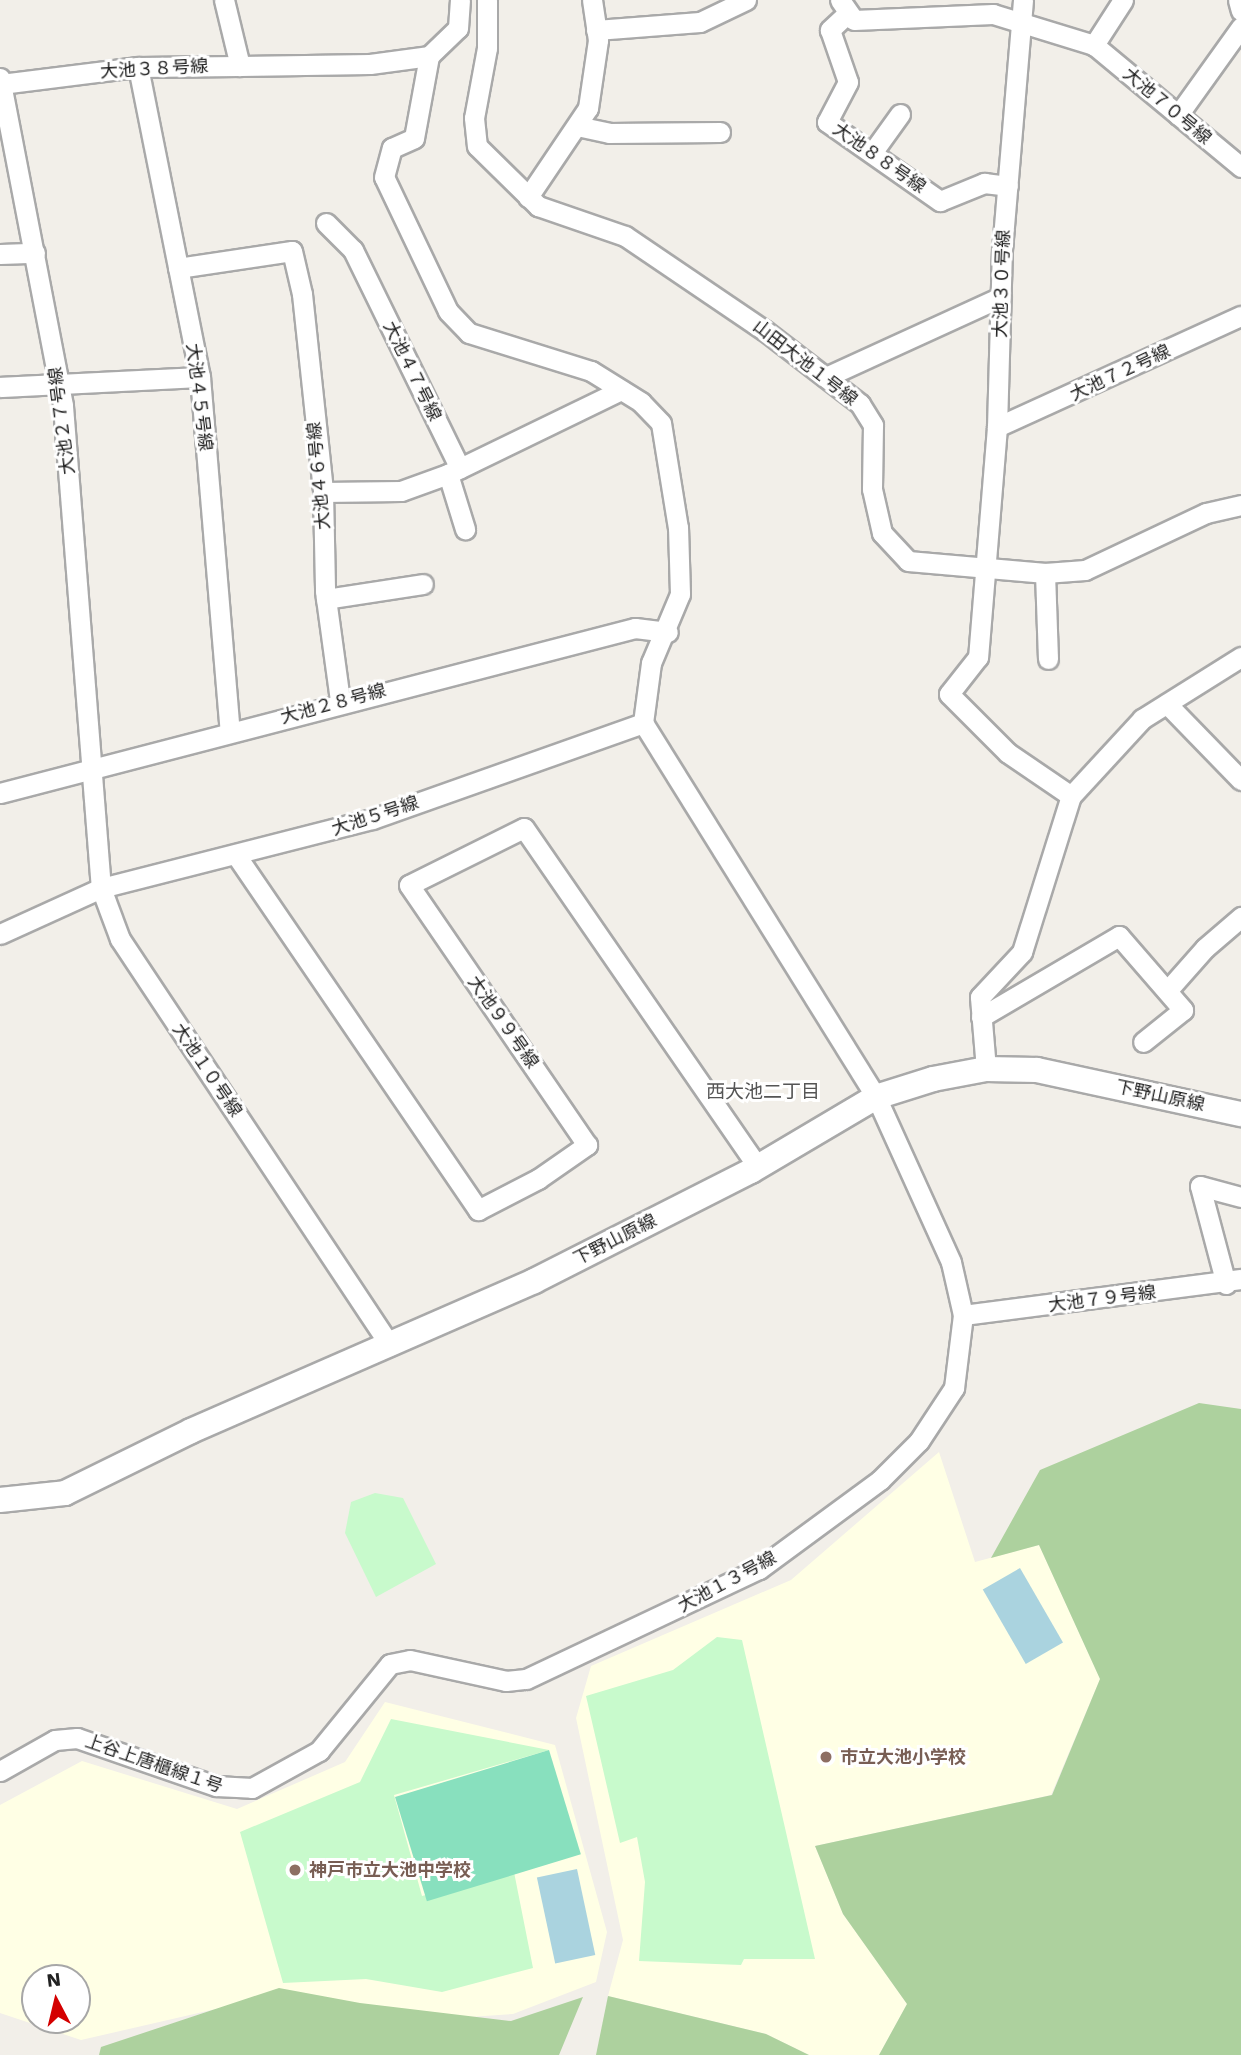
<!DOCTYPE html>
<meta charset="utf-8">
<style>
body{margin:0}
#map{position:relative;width:1241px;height:2055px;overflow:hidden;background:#f2efe9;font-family:"Work Sans","Noto Sans JP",sans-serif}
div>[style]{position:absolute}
.education>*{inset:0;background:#ffffe5}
.forest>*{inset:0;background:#add19e}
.park>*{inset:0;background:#c8facc}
.pitch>*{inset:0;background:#88e0be;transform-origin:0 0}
.water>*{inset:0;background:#aad3df;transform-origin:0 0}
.roads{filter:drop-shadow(2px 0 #a9a9a9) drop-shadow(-2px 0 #a9a9a9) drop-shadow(0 2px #a9a9a9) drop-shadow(0 -2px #a9a9a9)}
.minor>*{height:19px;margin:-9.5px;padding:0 9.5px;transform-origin:9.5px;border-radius:9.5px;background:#fff}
.tertiary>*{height:24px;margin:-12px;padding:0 12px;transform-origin:12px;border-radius:12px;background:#fff}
.dots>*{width:19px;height:19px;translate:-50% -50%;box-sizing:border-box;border:4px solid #fff;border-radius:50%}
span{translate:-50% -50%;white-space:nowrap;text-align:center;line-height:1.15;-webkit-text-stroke:6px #fff;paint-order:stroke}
.street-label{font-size:18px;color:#222}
.education-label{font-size:18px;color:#785e54;font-weight:700}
.left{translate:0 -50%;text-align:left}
.neighbourhood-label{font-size:19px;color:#555}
.north{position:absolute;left:21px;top:1964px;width:70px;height:70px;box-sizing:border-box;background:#fff;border:2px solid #a7a7a7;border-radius:50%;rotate:353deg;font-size:19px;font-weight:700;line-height:28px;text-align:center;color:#222}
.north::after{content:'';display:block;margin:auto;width:24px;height:32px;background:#d40000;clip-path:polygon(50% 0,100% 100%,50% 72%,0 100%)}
</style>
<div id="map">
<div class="education">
<i style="clip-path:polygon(939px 1452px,975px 1562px,1039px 1545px,1100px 1679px,1051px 1795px,815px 1846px,843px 1914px,907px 2004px,879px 2055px,809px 2055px,766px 2034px,608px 1996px,623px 1940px,576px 1718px,591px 1666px,791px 1580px)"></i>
<i style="clip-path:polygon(evenodd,385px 1702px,555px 1745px,607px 1932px,596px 1982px,513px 2014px,411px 2021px,264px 1998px,81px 2040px,0 2013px,0 1805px,82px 1761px,237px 1809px,345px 1762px,385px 1702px,35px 1978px,77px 1978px,77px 2020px,35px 2020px,35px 1978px)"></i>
</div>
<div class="forest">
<i style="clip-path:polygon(1199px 1403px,1241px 1409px,1241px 2055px,879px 2055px,907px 2004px,843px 1914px,815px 1846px,1052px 1795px,1100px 1679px,1039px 1545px,991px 1558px,1040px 1470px)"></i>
<i style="clip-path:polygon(279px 1988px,360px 2003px,511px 2021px,583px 1997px,559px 2055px,99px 2055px,101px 2047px)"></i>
<i style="clip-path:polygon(608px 1996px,766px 2034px,809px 2055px,596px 2055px)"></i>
</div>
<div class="park">
<i style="clip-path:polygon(375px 1493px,403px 1498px,436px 1564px,376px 1597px,345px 1533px,351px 1502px)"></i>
<i style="clip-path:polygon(717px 1637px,742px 1640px,815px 1959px,744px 1959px,741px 1965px,639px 1961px,645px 1882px,637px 1837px,620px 1843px,586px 1696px,673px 1670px)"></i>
<i style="clip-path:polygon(391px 1719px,549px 1750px,394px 1795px,422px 1896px,514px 1872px,533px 1968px,442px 1992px,366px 1979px,283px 1983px,240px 1832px,360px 1782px)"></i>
</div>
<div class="pitch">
<i style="left:549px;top:1750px;width:109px;height:161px;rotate:73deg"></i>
</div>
<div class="water">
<i style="left:1020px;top:1568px;width:86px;height:43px;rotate:60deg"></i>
<i style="left:577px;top:1869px;width:88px;height:41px;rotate:78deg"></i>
</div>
<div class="roads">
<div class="minor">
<i style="left:487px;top:0;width:48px;rotate:90deg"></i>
<i style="left:487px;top:48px;width:71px;rotate:100.5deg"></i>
<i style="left:474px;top:118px;width:28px;rotate:84deg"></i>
<i style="left:477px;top:146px;width:86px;rotate:44.5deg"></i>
<i style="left:538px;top:206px;width:92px;rotate:19deg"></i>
<i style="left:625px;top:236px;width:168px;rotate:34.1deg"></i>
<i style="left:764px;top:330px;width:121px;rotate:37.6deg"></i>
<i style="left:860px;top:404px;width:25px;rotate:58deg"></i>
<i style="left:873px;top:425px;width:64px;rotate:90.9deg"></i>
<i style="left:872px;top:489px;width:45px;rotate:77.2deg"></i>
<i style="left:882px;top:533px;width:38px;rotate:47deg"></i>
<i style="left:908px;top:561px;width:138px;rotate:5deg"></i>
<i style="left:1045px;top:573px;width:40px;rotate:-4.3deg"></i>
<i style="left:1085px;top:570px;width:134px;rotate:-25.2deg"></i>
<i style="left:1206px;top:513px;width:36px;rotate:-13deg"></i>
<i style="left:840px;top:0;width:24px;rotate:55deg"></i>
<i style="left:854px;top:20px;width:139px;rotate:-2.5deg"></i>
<i style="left:993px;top:14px;width:106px;rotate:17.1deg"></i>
<i style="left:1023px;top:0;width:249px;rotate:94.8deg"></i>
<i style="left:1002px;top:248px;width:179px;rotate:91.6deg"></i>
<i style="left:997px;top:427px;width:231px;rotate:94.7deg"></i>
<i style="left:978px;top:657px;width:47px;rotate:128.1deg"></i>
<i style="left:949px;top:694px;width:83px;rotate:45deg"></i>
<i style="left:1008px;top:753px;width:76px;rotate:34.3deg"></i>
<i style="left:1123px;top:0;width:54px;rotate:122.8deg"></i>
<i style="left:1094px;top:45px;width:191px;rotate:39.7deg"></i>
<i style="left:1238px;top:0;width:11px;rotate:75deg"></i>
<i style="left:848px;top:13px;width:25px;rotate:137deg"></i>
<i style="left:830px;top:30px;width:55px;rotate:70.9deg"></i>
<i style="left:848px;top:82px;width:45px;rotate:117.7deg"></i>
<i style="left:827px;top:122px;width:138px;rotate:35deg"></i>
<i style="left:940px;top:201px;width:48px;rotate:-22.2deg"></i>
<i style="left:984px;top:183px;width:24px;rotate:7deg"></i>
<i style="left:596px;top:30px;width:104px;rotate:-4.4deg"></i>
<i style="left:700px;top:22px;width:51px;rotate:-25.6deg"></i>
<i style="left:240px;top:66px;width:130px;rotate:-0.9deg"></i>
<i style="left:370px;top:64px;width:60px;rotate:-7.7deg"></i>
<i style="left:429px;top:56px;width:40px;rotate:-44deg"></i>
<i style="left:458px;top:28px;width:28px;rotate:-86deg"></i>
<i style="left:138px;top:67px;width:316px;rotate:78.7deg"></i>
<i style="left:200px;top:377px;width:356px;rotate:85.2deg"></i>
<i style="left:0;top:78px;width:334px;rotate:79.1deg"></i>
<i style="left:63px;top:406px;width:483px;rotate:85.5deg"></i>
<i style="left:101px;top:888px;width:54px;rotate:69.6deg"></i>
<i style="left:120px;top:939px;width:488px;rotate:56.4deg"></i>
<i style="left:1px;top:84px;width:138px;rotate:-7.1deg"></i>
<i style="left:138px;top:67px;width:102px;rotate:-0.6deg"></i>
<i style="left:240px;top:66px;width:68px;rotate:-103.6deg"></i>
<i style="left:1178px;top:115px;width:108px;rotate:-54.4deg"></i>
<i style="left:577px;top:126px;width:33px;rotate:12deg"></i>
<i style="left:609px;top:133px;width:111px;rotate:-0.5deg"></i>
<i style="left:872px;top:153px;width:48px;rotate:-54.3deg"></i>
<i style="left:528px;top:197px;width:107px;rotate:-56deg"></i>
<i style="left:588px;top:108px;width:69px;rotate:-81.6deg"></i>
<i style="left:598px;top:40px;width:40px;rotate:-98.5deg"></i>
<i style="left:326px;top:223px;width:38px;rotate:45deg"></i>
<i style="left:353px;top:250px;width:243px;rotate:63.9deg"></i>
<i style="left:0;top:254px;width:35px;rotate:-2deg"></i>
<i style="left:178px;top:268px;width:115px;rotate:-8.5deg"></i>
<i style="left:292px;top:251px;width:44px;rotate:76.9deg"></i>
<i style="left:302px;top:294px;width:199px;rotate:83.9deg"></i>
<i style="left:323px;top:492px;width:99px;rotate:88.8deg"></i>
<i style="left:325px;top:591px;width:111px;rotate:82.2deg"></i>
<i style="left:826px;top:377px;width:192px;rotate:-24.6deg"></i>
<i style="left:0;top:387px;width:200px;rotate:-2.9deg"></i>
<i style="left:997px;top:427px;width:268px;rotate:-24.5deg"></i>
<i style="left:448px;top:474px;width:58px;rotate:72.8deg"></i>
<i style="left:323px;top:492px;width:78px;rotate:-0.7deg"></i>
<i style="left:401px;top:491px;width:50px;rotate:-19.9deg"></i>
<i style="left:448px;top:474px;width:192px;rotate:-25.9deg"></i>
<i style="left:1045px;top:573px;width:86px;rotate:88deg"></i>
<i style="left:326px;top:599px;width:98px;rotate:-8.8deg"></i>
<i style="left:1167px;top:704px;width:106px;rotate:45.8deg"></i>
<i style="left:0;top:793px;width:656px;rotate:-14.57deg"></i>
<i style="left:635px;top:628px;width:33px;rotate:7deg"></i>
<i style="left:236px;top:855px;width:430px;rotate:55.7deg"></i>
<i style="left:478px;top:1210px;width:68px;rotate:-27.3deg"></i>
<i style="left:538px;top:1179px;width:60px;rotate:-34.8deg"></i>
<i style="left:587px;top:1145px;width:315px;rotate:-124.4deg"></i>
<i style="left:409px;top:885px;width:128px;rotate:-26.4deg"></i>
<i style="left:524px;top:828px;width:412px;rotate:55.4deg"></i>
<i style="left:0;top:934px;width:111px;rotate:-24.5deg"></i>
<i style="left:101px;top:888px;width:280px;rotate:-14.3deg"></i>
<i style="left:372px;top:819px;width:288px;rotate:-19.5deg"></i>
<i style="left:1167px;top:991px;width:57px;rotate:-48.5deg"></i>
<i style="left:1205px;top:948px;width:48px;rotate:-40.7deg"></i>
<i style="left:981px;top:1017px;width:160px;rotate:-30.4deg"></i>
<i style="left:1119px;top:936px;width:98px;rotate:49.1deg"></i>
<i style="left:1183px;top:1010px;width:51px;rotate:141.3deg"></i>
<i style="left:986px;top:1069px;width:72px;rotate:-94.8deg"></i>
<i style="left:980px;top:997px;width:62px;rotate:-47deg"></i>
<i style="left:1022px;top:952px;width:164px;rotate:-72.6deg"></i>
<i style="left:1071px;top:796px;width:105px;rotate:-47.3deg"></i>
<i style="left:1142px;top:719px;width:117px;rotate:-32.1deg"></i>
<i style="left:1226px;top:1284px;width:101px;rotate:-104.9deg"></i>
<i style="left:1200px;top:1186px;width:42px;rotate:15deg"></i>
<i style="left:963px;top:1315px;width:280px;rotate:-7.4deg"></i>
<i style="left:0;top:1771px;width:63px;rotate:-29.4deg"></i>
<i style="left:55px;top:1740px;width:22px;rotate:-5deg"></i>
<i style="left:77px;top:1738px;width:147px;rotate:19.1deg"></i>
<i style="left:216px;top:1786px;width:36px;rotate:3deg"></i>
<i style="left:252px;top:1788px;width:77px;rotate:-28.9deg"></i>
<i style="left:319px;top:1751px;width:112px;rotate:-50.8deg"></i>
<i style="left:390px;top:1664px;width:20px;rotate:-11deg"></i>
<i style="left:410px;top:1660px;width:98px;rotate:12.3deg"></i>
<i style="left:506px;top:1681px;width:20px;rotate:-6deg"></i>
<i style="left:526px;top:1679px;width:258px;rotate:-25.3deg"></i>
<i style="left:759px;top:1569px;width:150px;rotate:-36.3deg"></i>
<i style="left:880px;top:1480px;width:55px;rotate:-45deg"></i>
<i style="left:919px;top:1441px;width:64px;rotate:-56.6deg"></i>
<i style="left:954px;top:1388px;width:74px;rotate:-83deg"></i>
<i style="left:963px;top:1315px;width:54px;rotate:-102.8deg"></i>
<i style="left:951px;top:1262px;width:181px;rotate:-114.4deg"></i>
<i style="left:876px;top:1097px;width:441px;rotate:-121.9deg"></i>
<i style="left:643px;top:723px;width:61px;rotate:-82.4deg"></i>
<i style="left:651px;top:663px;width:75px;rotate:-67.2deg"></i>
<i style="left:680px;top:594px;width:66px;rotate:-91.7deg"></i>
<i style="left:678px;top:528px;width:106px;rotate:-99.2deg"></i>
<i style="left:661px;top:423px;width:29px;rotate:-134deg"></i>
<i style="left:641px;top:402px;width:59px;rotate:-148.2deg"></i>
<i style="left:591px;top:371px;width:128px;rotate:-162.7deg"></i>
<i style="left:469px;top:333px;width:30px;rotate:-134deg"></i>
<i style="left:448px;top:311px;width:148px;rotate:-115.5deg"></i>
<i style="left:384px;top:177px;width:30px;rotate:-75deg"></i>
<i style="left:392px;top:148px;width:24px;rotate:-24deg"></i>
<i style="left:414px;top:138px;width:83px;rotate:-79.6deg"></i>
</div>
<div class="tertiary">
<i style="left:0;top:1500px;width:65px;rotate:-6.1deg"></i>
<i style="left:65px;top:1493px;width:140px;rotate:-26.2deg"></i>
<i style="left:191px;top:1431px;width:374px;rotate:-23.6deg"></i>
<i style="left:534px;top:1281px;width:243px;rotate:-26.9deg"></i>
<i style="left:751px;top:1171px;width:145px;rotate:-30.6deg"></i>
<i style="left:876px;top:1097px;width:60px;rotate:-17.5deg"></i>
<i style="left:933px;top:1079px;width:54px;rotate:-10.7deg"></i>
<i style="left:986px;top:1069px;width:51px;rotate:1.1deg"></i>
<i style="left:1037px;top:1070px;width:209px;rotate:12.2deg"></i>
</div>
</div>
<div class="dots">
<i style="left:826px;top:1757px;background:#8d6e63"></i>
<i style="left:295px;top:1870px;background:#8d6e63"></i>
</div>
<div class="street-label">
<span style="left:154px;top:69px;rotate:-3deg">大池３８号線</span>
<span style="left:1167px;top:106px;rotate:40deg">大池７０号線</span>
<span style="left:879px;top:158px;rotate:35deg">大池８８号線</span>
<span style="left:1002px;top:284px;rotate:-88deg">大池３０号線</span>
<span style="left:805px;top:363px;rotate:38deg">山田大池１号線</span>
<span style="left:412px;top:371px;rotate:64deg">大池４７号線</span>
<span style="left:1120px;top:373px;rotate:-25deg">大池７２号線</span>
<span style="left:199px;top:397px;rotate:83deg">大池４５号線</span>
<span style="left:62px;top:421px;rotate:-97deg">大池２７号線</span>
<span style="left:319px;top:476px;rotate:-95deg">大池４６号線</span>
<span style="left:333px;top:704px;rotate:-15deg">大池２８号線</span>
<span style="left:375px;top:816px;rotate:-18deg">大池５号線</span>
<span style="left:503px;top:1022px;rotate:55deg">大池９９号線</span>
<span style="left:207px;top:1070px;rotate:56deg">大池１０号線</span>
<span style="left:1160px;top:1096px;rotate:12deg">下野山原線</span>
<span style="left:615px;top:1240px;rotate:-27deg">下野山原線</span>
<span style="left:1102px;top:1299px;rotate:-7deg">大池７９号線</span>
<span style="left:727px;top:1582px;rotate:-28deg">大池１３号線</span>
<span style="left:154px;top:1764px;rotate:19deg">上谷上唐櫃線１号</span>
</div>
<div class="education-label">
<span class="left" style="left:840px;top:1757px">市立大池小学校</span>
<span class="left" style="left:309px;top:1870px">神戸市立大池中学校</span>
</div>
<div class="neighbourhood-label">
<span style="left:763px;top:1092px">西大池二丁目</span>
</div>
<div class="north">N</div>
</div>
